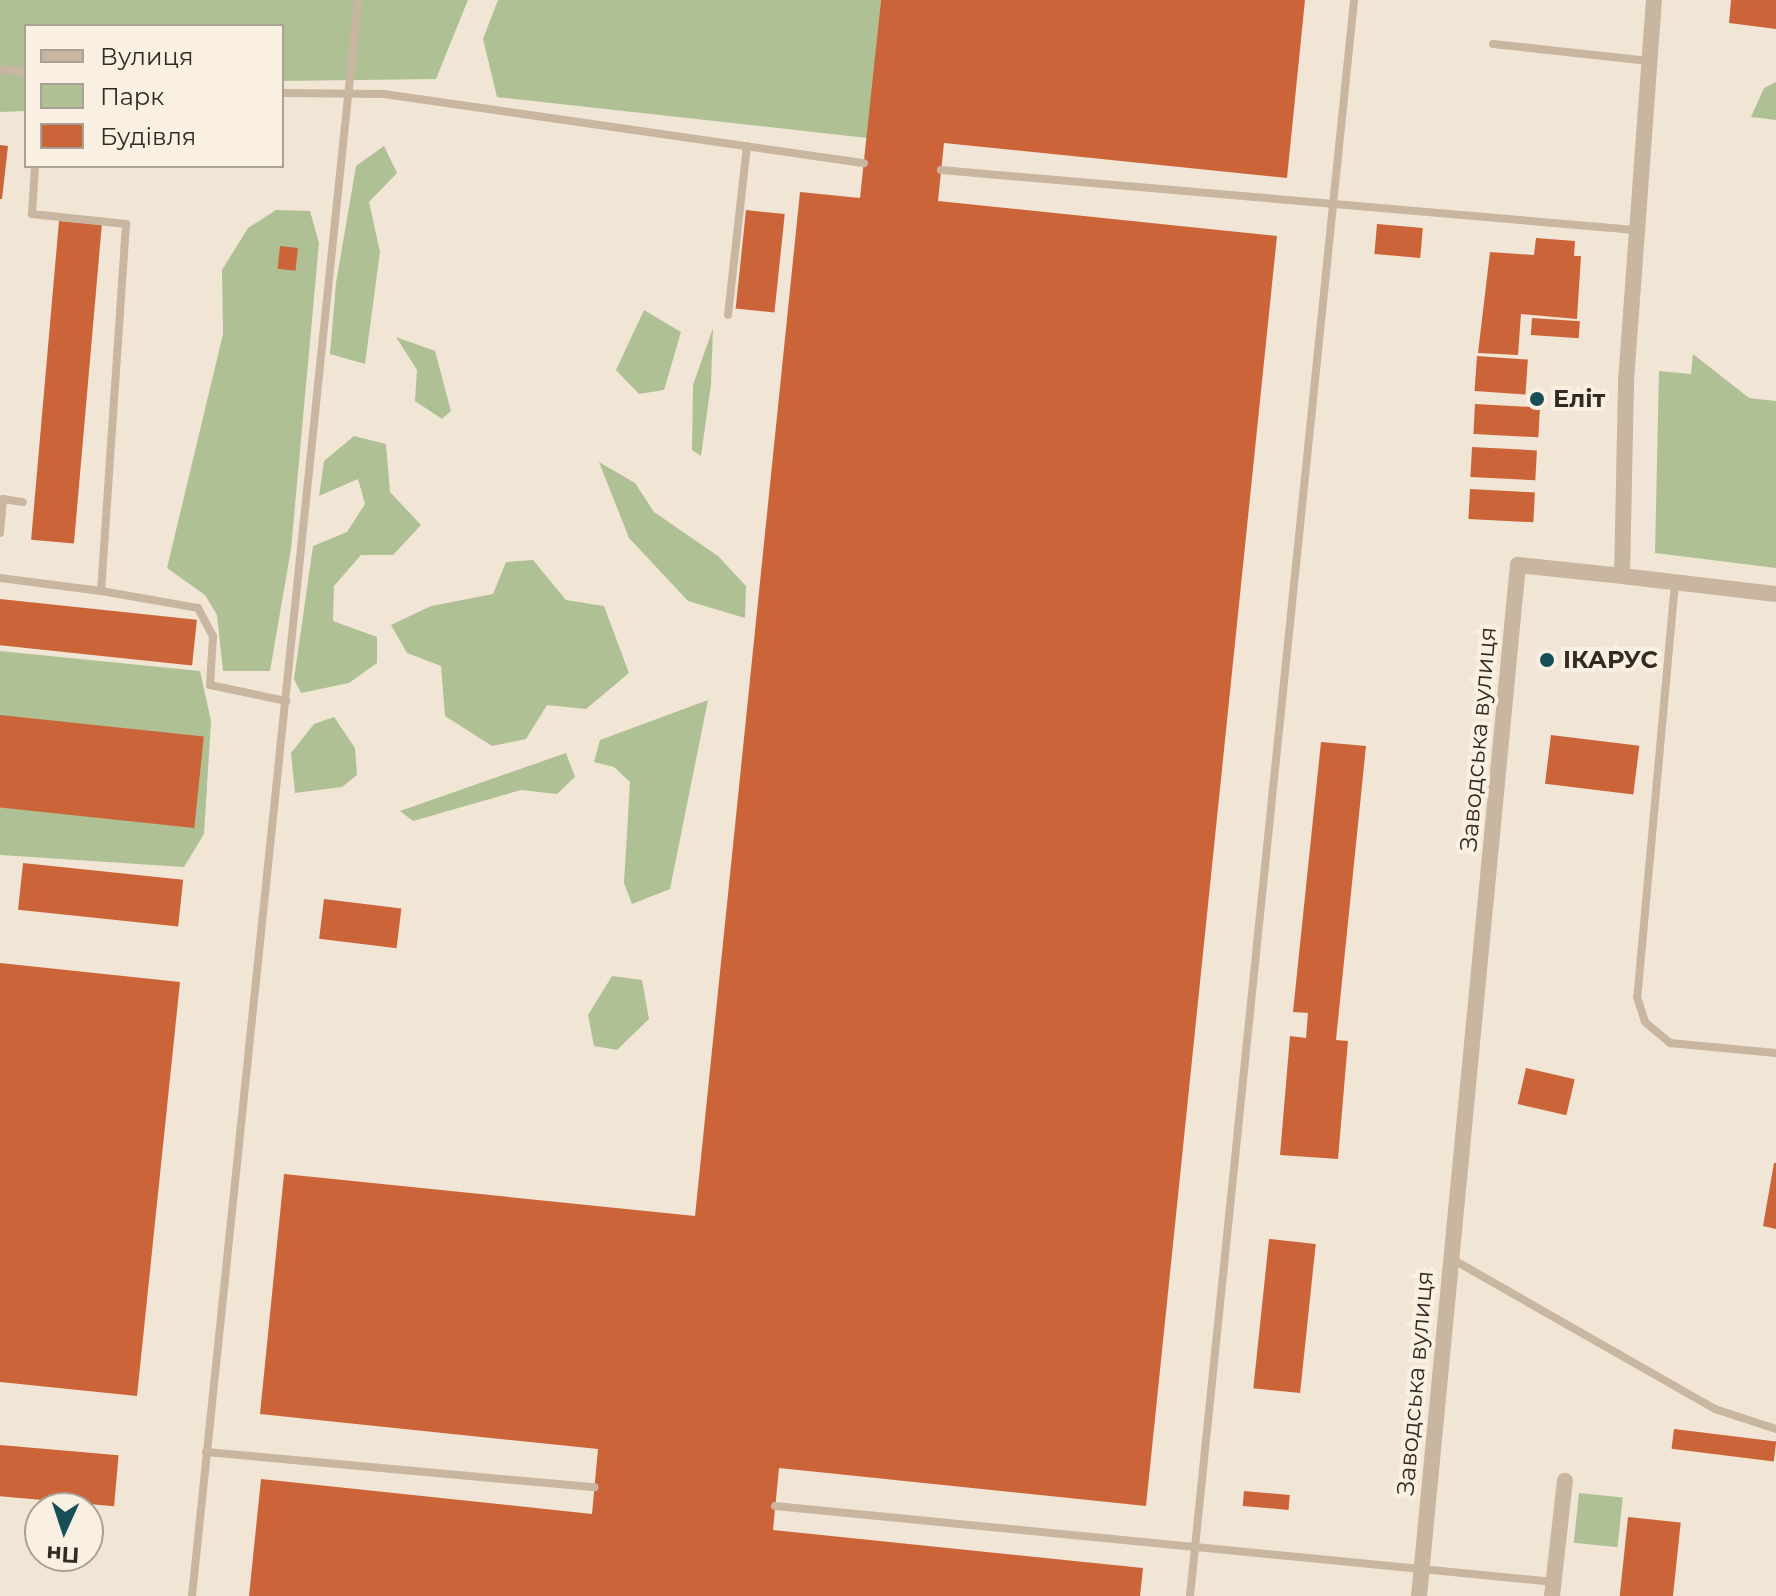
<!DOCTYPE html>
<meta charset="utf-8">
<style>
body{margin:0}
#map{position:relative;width:1776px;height:1596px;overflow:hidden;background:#f1e6d5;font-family:Montserrat,sans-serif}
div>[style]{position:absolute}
.green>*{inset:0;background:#afc095;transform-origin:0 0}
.building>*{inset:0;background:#cb6539;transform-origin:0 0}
.lane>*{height:8px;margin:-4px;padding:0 4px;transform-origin:4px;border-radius:4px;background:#c9b6a1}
.street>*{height:16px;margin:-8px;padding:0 8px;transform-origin:8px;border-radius:8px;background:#c9b6a1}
.dots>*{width:22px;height:22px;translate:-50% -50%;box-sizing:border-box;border:4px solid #f9f0e1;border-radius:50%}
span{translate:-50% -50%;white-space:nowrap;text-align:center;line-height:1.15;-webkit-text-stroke:8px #f9f0e1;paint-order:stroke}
.poi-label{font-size:24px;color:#332a24;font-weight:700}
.left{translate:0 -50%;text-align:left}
.street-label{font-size:24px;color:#332a24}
.legend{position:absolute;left:24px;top:24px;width:260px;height:144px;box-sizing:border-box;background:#f9f0e1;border:2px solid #aaa195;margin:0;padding:10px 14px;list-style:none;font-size:24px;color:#332a24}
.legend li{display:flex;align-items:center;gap:16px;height:40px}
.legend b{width:40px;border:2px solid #aaa195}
.north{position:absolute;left:24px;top:1492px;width:80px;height:80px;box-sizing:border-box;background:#f9f0e1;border:2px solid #aaa195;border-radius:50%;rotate:183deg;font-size:22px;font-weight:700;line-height:32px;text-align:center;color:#332a24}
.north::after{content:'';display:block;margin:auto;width:28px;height:36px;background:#194e56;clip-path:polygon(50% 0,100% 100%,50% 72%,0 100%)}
</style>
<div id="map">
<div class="green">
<i style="clip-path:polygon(0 0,468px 0,436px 79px,282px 81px,282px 26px,26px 26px,26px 111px,0 112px)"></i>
<i style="clip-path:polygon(498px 0,881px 0,867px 138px,497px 97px,483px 39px)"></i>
<i style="clip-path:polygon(1776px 82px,1776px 120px,1751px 117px,1764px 88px)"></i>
<i style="clip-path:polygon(384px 146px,397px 173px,369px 202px,380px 252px,365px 364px,330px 354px,336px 283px,356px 166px)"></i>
<i style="clip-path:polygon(276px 210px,310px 211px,319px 243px,291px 549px,270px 671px,223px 671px,217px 615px,205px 595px,167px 568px,223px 334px,222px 270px,248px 228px)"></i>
<i style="clip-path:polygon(644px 310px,681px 332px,664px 390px,639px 394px,616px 370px)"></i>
<i style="clip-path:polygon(713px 328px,711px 384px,701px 456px,692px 450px,693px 385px)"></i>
<i style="clip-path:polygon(396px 337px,435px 351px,451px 411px,442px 419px,415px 401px,417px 370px)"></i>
<i style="clip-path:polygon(1693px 354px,1749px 398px,1776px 401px,1776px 568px,1655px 553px,1659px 371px,1691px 374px)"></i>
<i style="clip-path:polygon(354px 436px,386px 444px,390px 492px,421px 525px,393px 555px,361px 555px,334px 586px,333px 621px,377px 637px,377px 663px,349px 683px,301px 693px,294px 679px,313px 546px,347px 532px,365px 504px,358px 479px,319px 496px,324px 461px)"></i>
<i style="clip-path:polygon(599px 462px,635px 483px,654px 512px,718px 556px,746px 586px,745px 618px,688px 601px,629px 538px)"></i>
<i style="clip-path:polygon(533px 560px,566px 600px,604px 606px,629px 673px,586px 709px,547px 705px,526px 739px,492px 746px,445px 716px,441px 666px,407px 653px,391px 625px,431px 606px,493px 594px,506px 562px)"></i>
<i style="clip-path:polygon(0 651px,200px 671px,211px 721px,204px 834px,184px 867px,0 855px)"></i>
<i style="clip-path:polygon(708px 700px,670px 889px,632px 904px,624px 883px,630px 782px,614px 767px,594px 762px,600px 740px)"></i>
<i style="clip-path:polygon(334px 717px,355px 748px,357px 775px,342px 787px,295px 793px,291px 753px,314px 724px)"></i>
<i style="clip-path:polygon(566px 753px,575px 777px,557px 794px,521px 790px,413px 821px,400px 811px)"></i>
<i style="clip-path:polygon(612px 976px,642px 980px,649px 1019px,617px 1050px,594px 1046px,588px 1015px)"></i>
<i style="left:1579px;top:1493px;width:44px;height:50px;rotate:6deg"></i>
</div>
<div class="building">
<i style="clip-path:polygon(881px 0,1305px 0,1287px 178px,944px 143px,938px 201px,1277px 236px,1146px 1506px,779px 1468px,773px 1530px,1143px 1568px,1140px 1596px,249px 1596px,261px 1479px,592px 1514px,598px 1449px,260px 1414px,284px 1174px,695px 1216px,800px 192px,860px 198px)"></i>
<i style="clip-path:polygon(1731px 0,1776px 0,1776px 29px,1729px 23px)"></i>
<i style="clip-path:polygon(0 145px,8px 146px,2px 199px,0 199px)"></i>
<i style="left:746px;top:210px;width:39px;height:99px;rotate:6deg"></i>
<i style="left:59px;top:221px;width:43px;height:320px;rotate:5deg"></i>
<i style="left:1377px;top:224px;width:46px;height:30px;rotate:5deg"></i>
<i style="clip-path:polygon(1536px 238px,1575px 241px,1574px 256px,1581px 256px,1577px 319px,1521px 314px,1518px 355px,1478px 353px,1490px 252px,1534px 255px)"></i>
<i style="left:280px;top:246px;width:18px;height:23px;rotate:6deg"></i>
<i style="left:1532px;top:318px;width:48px;height:17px;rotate:4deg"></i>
<i style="left:1477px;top:356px;width:51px;height:35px;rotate:4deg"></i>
<i style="left:1475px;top:404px;width:65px;height:30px;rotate:3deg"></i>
<i style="left:1472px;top:447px;width:65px;height:30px;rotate:3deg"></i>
<i style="left:1470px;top:489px;width:65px;height:30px;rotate:3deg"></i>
<i style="left:0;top:599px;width:198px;height:46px;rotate:6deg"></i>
<i style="left:0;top:715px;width:205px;height:92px;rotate:6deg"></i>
<i style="left:1551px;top:735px;width:89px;height:49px;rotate:7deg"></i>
<i style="clip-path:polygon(1321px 742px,1366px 746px,1336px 1040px,1348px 1041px,1338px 1159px,1280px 1155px,1290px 1036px,1306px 1038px,1308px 1013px,1293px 1012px)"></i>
<i style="left:23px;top:863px;width:161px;height:47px;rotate:6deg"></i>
<i style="left:324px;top:899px;width:78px;height:40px;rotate:7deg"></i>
<i style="clip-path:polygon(0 963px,180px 982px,137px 1396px,0 1382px)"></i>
<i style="left:1526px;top:1068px;width:50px;height:37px;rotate:13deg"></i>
<i style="clip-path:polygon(1774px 1163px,1776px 1163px,1776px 1229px,1763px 1226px)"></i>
<i style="left:1269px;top:1239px;width:47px;height:150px;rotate:6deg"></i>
<i style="left:1674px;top:1429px;width:103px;height:20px;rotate:7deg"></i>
<i style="left:0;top:1445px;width:119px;height:51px;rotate:5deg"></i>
<i style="left:1244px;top:1491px;width:46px;height:15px;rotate:5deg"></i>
<i style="left:1628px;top:1517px;width:53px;height:80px;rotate:6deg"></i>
</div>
<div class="lane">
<i style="left:1493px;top:44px;width:157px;rotate:6.2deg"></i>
<i style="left:0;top:69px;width:26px;rotate:7deg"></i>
<i style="left:282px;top:93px;width:102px;rotate:0.6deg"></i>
<i style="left:384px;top:94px;width:485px;rotate:8.2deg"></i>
<i style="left:941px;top:170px;width:697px;rotate:4.94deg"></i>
<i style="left:728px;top:315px;width:170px;rotate:-83.6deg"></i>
<i style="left:0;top:533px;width:34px;rotate:-85deg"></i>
<i style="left:3px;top:499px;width:20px;rotate:9deg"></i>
<i style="left:0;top:578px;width:102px;rotate:7.3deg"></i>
<i style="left:101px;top:591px;width:368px;rotate:-86.1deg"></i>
<i style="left:126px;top:224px;width:95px;rotate:-173.9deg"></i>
<i style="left:32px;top:214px;width:48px;rotate:-86.4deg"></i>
<i style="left:1675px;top:583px;width:416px;rotate:95.2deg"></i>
<i style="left:1637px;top:997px;width:26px;rotate:72deg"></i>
<i style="left:1645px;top:1022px;width:33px;rotate:40deg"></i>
<i style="left:1670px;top:1043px;width:106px;rotate:5.4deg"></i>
<i style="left:101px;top:591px;width:98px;rotate:9.9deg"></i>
<i style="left:198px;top:608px;width:32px;rotate:62deg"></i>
<i style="left:213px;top:636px;width:49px;rotate:93.5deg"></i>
<i style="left:210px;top:685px;width:78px;rotate:11.9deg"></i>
<i style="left:1452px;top:1259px;width:303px;rotate:29.7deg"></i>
<i style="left:1715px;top:1409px;width:64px;rotate:18.2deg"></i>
<i style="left:206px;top:1452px;width:390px;rotate:5.2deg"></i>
<i style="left:775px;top:1506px;width:783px;rotate:5.57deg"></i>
<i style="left:192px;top:1596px;width:1605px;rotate:-84.06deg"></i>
<i style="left:1190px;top:1596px;width:1604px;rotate:-84.13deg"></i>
</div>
<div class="street">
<i style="left:1622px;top:576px;width:155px;rotate:6.7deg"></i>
<i style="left:1419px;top:1596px;width:1036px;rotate:-84.52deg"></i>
<i style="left:1518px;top:565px;width:105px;rotate:6deg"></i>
<i style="left:1622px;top:576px;width:195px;rotate:-88.8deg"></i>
<i style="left:1626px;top:381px;width:382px;rotate:-85.8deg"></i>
<i style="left:1552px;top:1596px;width:116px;rotate:-83.6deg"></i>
</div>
<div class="dots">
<i style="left:1537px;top:399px;background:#194e56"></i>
<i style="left:1547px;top:660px;background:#194e56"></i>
</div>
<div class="poi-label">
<span class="left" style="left:1553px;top:399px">Еліт</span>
<span class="left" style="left:1563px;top:660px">ІКАРУС</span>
</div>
<div class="street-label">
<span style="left:1478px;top:739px;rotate:-85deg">Заводська вулиця</span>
<span style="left:1415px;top:1383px;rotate:-85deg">Заводська вулиця</span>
</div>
<ul class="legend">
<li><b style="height:10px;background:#c9b6a1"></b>Вулиця</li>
<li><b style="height:22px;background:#afc095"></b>Парк</li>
<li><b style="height:22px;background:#cb6539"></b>Будівля</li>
</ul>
<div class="north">Пн</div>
</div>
